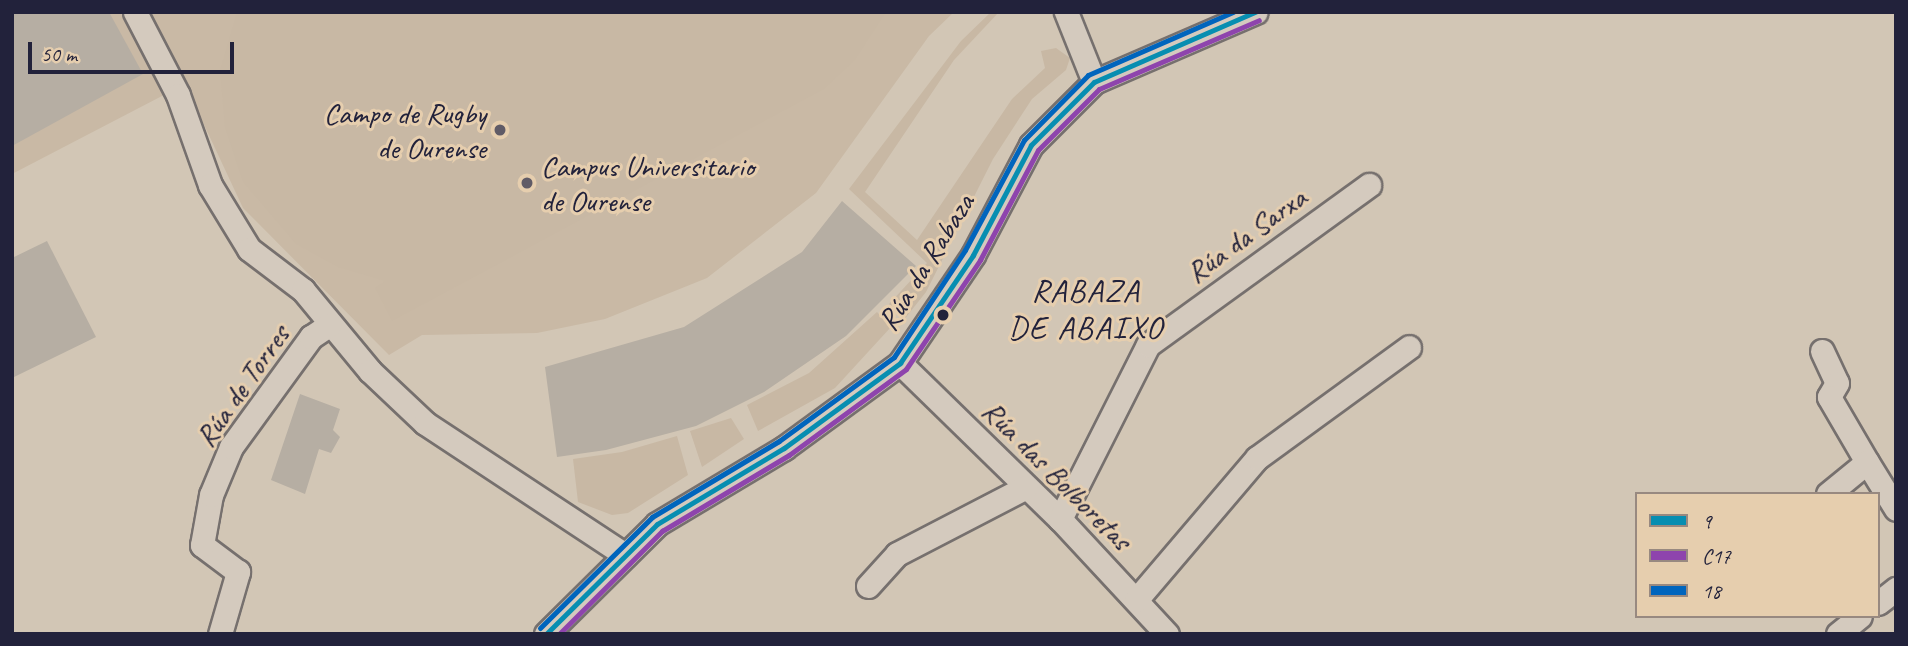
<!DOCTYPE html>
<meta charset="utf-8">
<style>
body{margin:0}
#map{position:relative;width:1908px;height:646px;overflow:hidden;background:#d2c6b5;font-family:Caveat,sans-serif}
div>[style]{position:absolute}
.built>*{inset:0;background:#c9b9a5}
.green>*{inset:0;background:#c8b8a4}
.building>*{inset:0;background:#b6aea3}
.roads{filter:drop-shadow(2px 0 #76706e) drop-shadow(-2px 0 #76706e) drop-shadow(0 2px #76706e) drop-shadow(0 -2px #76706e)}
.street>*{height:23px;margin:-11.5px;padding:0 11.5px;transform-origin:11.5px;border-radius:11.5px;background:#d4cabe}
.bus-1>*{height:5px;margin:-2.5px;padding:0 2.5px;transform-origin:2.5px;border-radius:2.5px;background:#078eb1}
.bus-2>*{height:5px;margin:-2.5px;padding:0 2.5px;transform-origin:2.5px;border-radius:2.5px;background:#8e44ad}
.bus-3>*{height:5px;margin:-2.5px;padding:0 2.5px;transform-origin:2.5px;border-radius:2.5px;background:#0065bd}
.dots>*{width:19px;height:19px;translate:-50% -50%;box-sizing:border-box;border:4px solid #e6ceae;border-radius:50%}
span{translate:-50% -50%;white-space:nowrap;text-align:center;line-height:1.15;-webkit-text-stroke:6px #e6ceae;paint-order:stroke}
.poi-label{font-size:30px;color:#22223b}
.right{translate:-100% -50%;text-align:right}
.left{translate:0 -50%;text-align:left}
.street-label{font-size:30px;color:#22223b}
.neighbourhood-label{font-size:32px;color:#22223b;letter-spacing:2px}
.frame{position:absolute;inset:0;border:14px solid #22223b;pointer-events:none}
.legend{position:absolute;left:1635px;top:492px;width:245px;height:126px;box-sizing:border-box;background:#e6ceae;border:2px solid #988980;margin:0;padding:9px 12px;list-style:none;font-size:21px;color:#22223b}
.legend li{display:flex;align-items:center;gap:14px;height:35px}
.legend b{width:35px;border:2px solid #988980}
.scale{position:absolute;left:28px;top:42px;width:206px;height:32px;box-sizing:border-box;border:4px solid #22223b;border-top:0;padding-left:9px;font-size:21px;line-height:24px;white-space:nowrap;color:#22223b;-webkit-text-stroke:5px #e6ceae;paint-order:stroke}
</style>
<div id="map">
<div class="built">
<i style="clip-path:polygon(12px 12px,954px 12px,929px 36px,816px 193px,707px 278px,605px 319px,537px 333px,422px 335px,389px 355px,243px 208px,185px 84px,12px 174px)"></i>
</div>
<div class="green">
<i style="clip-path:polygon(237px 12px,886px 12px,855px 60px,824px 89px,392px 321px,375px 288px,385px 281px,338px 267px,296px 244px,243px 182px,225px 127px,220px 70px)"></i>
<i style="clip-path:polygon(991px 12px,999px 12px,954px 60px,865px 192px,917px 240px,1012px 99px,1045px 68px,1041px 51px,1056px 48px,1070px 58px,1066px 70px,1032px 99px,993px 159px,926px 292px,903px 321px,889px 304px,927px 263px,849px 189px,961px 41px)"></i>
<i style="clip-path:polygon(877px 312px,891px 327px,835px 388px,758px 431px,747px 405px,809px 373px)"></i>
<i style="clip-path:polygon(731px 418px,744px 439px,702px 467px,690px 431px)"></i>
<i style="clip-path:polygon(677px 436px,688px 475px,628px 513px,612px 515px,578px 502px,573px 459px,622px 452px)"></i>
</div>
<div class="building">
<i style="clip-path:polygon(12px 12px,109px 12px,143px 74px,12px 146px)"></i>
<i style="clip-path:polygon(842px 201px,916px 266px,846px 336px,764px 392px,696px 426px,606px 450px,557px 457px,545px 367px,684px 327px,802px 252px)"></i>
<i style="clip-path:polygon(47px 241px,96px 337px,12px 378px,12px 258px)"></i>
<i style="clip-path:polygon(300px 394px,340px 409px,333px 430px,340px 437px,331px 453px,319px 449px,305px 494px,271px 480px)"></i>
</div>
<div class="roads">
<div class="street">
<i style="left:135px;top:12px;width:93px;rotate:62.6deg"></i>
<i style="left:178px;top:95px;width:96px;rotate:70.4deg"></i>
<i style="left:210px;top:185px;width:75px;rotate:58.6deg"></i>
<i style="left:249px;top:249px;width:68px;rotate:37.2deg"></i>
<i style="left:303px;top:290px;width:105px;rotate:50.4deg"></i>
<i style="left:370px;top:371px;width:76px;rotate:43.4deg"></i>
<i style="left:425px;top:423px;width:240px;rotate:33.4deg"></i>
<i style="left:1066px;top:12px;width:75px;rotate:68.2deg"></i>
<i style="left:1822px;top:351px;width:35px;rotate:65deg"></i>
<i style="left:1837px;top:383px;width:16px;rotate:120deg"></i>
<i style="left:1829px;top:397px;width:75px;rotate:59.7deg"></i>
<i style="left:900px;top:363px;width:223px;rotate:44.3deg"></i>
<i style="left:1060px;top:519px;width:157px;rotate:47.1deg"></i>
<i style="left:1828px;top:494px;width:50px;rotate:-39.4deg"></i>
<i style="left:1867px;top:462px;width:55px;rotate:58.3deg"></i>
<i style="left:1060px;top:519px;width:195px;rotate:-63.2deg"></i>
<i style="left:1148px;top:345px;width:273px;rotate:-35.9deg"></i>
<i style="left:868px;top:586px;width:43px;rotate:-47.8deg"></i>
<i style="left:897px;top:554px;width:145px;rotate:-27.4deg"></i>
<i style="left:1136px;top:600px;width:187px;rotate:-49.6deg"></i>
<i style="left:1257px;top:458px;width:188px;rotate:-36.1deg"></i>
<i style="left:1878px;top:603px;width:23px;rotate:-38deg"></i>
<i style="left:220px;top:634px;width:65px;rotate:-73.8deg"></i>
<i style="left:238px;top:572px;width:45px;rotate:-143.1deg"></i>
<i style="left:202px;top:545px;width:51px;rotate:-79.8deg"></i>
<i style="left:211px;top:495px;width:52px;rotate:-67.4deg"></i>
<i style="left:231px;top:447px;width:136px;rotate:-54deg"></i>
<i style="left:311px;top:337px;width:22px;rotate:-34deg"></i>
<i style="left:546px;top:634px;width:156px;rotate:-44.7deg"></i>
<i style="left:657px;top:524px;width:148px;rotate:-30.9deg"></i>
<i style="left:784px;top:448px;width:144px;rotate:-36.2deg"></i>
<i style="left:900px;top:363px;width:130px;rotate:-55.9deg"></i>
<i style="left:973px;top:255px;width:124px;rotate:-62.2deg"></i>
<i style="left:1031px;top:145px;width:89px;rotate:-45deg"></i>
<i style="left:1094px;top:82px;width:176px;rotate:-23.4deg"></i>
<i style="left:1838px;top:634px;width:28px;rotate:-39deg"></i>
</div>
</div>
<div class="bus-1">
<i style="left:546px;top:634px;width:156px;rotate:-44.7deg"></i>
<i style="left:657px;top:524px;width:148px;rotate:-30.9deg"></i>
<i style="left:784px;top:448px;width:144px;rotate:-36.2deg"></i>
<i style="left:900px;top:363px;width:130px;rotate:-55.9deg"></i>
<i style="left:973px;top:255px;width:124px;rotate:-62.2deg"></i>
<i style="left:1031px;top:145px;width:89px;rotate:-45deg"></i>
<i style="left:1094px;top:82px;width:176px;rotate:-23.5deg"></i>
</div>
<div class="bus-2">
<i style="left:559px;top:634px;width:146px;rotate:-45deg"></i>
<i style="left:662px;top:531px;width:148px;rotate:-30.9deg"></i>
<i style="left:789px;top:455px;width:145px;rotate:-36.3deg"></i>
<i style="left:906px;top:369px;width:132px;rotate:-55.8deg"></i>
<i style="left:980px;top:260px;width:124px;rotate:-62.2deg"></i>
<i style="left:1038px;top:150px;width:86px;rotate:-45deg"></i>
<i style="left:1099px;top:89px;width:174px;rotate:-23.3deg"></i>
</div>
<div class="bus-3">
<i style="left:540px;top:628px;width:158px;rotate:-44.7deg"></i>
<i style="left:652px;top:517px;width:148px;rotate:-30.9deg"></i>
<i style="left:779px;top:441px;width:142px;rotate:-36.1deg"></i>
<i style="left:894px;top:357px;width:128px;rotate:-56.4deg"></i>
<i style="left:965px;top:250px;width:125px;rotate:-61.8deg"></i>
<i style="left:1024px;top:140px;width:91px;rotate:-45.4deg"></i>
<i style="left:1088px;top:75px;width:158px;rotate:-23.5deg"></i>
</div>
<div class="dots">
<i style="left:500px;top:130px;background:#605b66"></i>
<i style="left:527px;top:183px;background:#605b66"></i>
<i style="left:943px;top:315px;background:#22223b"></i>
</div>
<div class="poi-label">
<span class="right" style="left:486px;top:130px">Campo de Rugby<br>de Ourense</span>
<span class="left" style="left:541px;top:183px">Campus Universitario<br>de Ourense</span>
</div>
<div class="street-label">
<span style="left:1246px;top:235px;rotate:-36deg">Rúa da Sarxa</span>
<span style="left:926px;top:262px;rotate:-58deg">Rúa da Rabaza</span>
<span style="left:242px;top:386px;rotate:-55deg">Rúa de Torres</span>
<span style="left:1057px;top:475px;rotate:45deg">Rúa das Bolboretas</span>
</div>
<div class="neighbourhood-label">
<span style="left:1086px;top:310px">RABAZA<br>DE ABAIXO</span>
</div>
<div class="frame"></div>
<ul class="legend">
<li><b style="height:9px;background:#078eb1"></b>9</li>
<li><b style="height:9px;background:#8e44ad"></b>C17</li>
<li><b style="height:9px;background:#0065bd"></b>18</li>
</ul>
<div class="scale">50 m</div>
</div>
